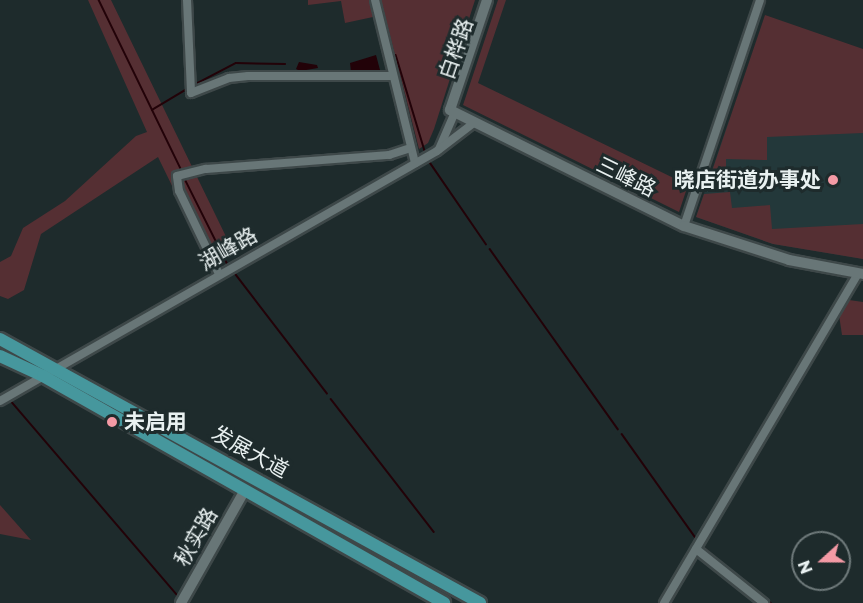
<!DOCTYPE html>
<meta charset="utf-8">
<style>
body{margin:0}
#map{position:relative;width:863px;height:603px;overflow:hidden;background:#1e2b2c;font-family:Montserrat,"Noto Sans SC",sans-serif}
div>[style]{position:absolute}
.built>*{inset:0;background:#23383a}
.green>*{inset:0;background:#552f33}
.water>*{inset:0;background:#220208}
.stream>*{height:1.5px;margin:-0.75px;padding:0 0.75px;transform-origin:0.75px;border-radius:0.75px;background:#220208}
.roads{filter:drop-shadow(2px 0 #3e4849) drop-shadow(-2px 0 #3e4849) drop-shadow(0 2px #3e4849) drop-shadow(0 -2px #3e4849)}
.street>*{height:8px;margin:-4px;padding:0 4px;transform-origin:4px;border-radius:4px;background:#687677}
.secondary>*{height:10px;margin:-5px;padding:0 5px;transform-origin:5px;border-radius:5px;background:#687677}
.primary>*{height:12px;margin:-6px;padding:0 6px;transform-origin:6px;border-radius:6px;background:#46979d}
.dots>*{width:16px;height:16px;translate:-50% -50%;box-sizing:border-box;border:3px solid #1e2b2c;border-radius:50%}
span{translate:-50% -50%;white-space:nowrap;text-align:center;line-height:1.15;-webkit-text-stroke:6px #1e2b2c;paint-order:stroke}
.street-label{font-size:21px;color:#e9f1f1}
.poi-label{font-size:21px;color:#e9f1f1;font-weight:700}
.right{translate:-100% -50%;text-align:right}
.left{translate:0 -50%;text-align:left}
.north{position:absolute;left:791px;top:531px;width:60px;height:60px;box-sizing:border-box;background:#1e2b2c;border:2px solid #6f7a7b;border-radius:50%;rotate:249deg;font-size:16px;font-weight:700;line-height:24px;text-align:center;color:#e9f1f1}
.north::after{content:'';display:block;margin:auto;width:21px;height:27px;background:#f49aa5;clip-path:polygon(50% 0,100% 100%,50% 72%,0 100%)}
</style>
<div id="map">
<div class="built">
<i style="clip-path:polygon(729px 120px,863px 120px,863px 259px,773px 244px,696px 217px)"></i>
</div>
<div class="green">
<i style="clip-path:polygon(88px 0,111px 0,234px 253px,210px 264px,158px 157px,41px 234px,24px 290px,8px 299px,0 296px,0 262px,11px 256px,23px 228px,65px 201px,136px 136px,147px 132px)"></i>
<i style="clip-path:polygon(308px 0,369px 0,373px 17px,345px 23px,341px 1px,308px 5px)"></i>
<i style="clip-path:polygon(381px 0,475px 0,434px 129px,428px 143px,419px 149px)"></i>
<i style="clip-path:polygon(498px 0,506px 0,478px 83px,688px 185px,679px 212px,463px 105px)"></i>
<i style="clip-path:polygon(765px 15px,863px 49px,863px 133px,767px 137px,767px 160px,726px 159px,726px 175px,710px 177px)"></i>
<i style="clip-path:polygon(730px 192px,732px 208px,770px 205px,772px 229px,863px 224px,863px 259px,773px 244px,696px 217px,704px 194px)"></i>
<i style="clip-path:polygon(849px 300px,863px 302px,863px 335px,842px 335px,839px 315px)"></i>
<i style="clip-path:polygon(0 505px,31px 540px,0 534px)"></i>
</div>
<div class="water">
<i style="clip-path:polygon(376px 55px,380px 70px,351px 72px,350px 63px)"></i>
<i style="clip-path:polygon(299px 62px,317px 65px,318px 68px,300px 71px,296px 69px)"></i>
</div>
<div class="stream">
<i style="left:99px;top:0;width:188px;rotate:64.1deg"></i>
<i style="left:396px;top:55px;width:100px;rotate:73.2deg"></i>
<i style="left:194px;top:85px;width:47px;rotate:-27.6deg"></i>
<i style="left:236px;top:63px;width:49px;rotate:1.2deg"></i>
<i style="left:152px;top:110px;width:39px;rotate:-31deg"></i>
<i style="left:429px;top:161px;width:101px;rotate:55.5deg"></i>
<i style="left:185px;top:179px;width:94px;rotate:63.4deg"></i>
<i style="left:490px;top:249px;width:221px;rotate:54.6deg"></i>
<i style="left:234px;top:272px;width:153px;rotate:52.5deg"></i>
<i style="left:331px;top:399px;width:168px;rotate:52.2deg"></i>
<i style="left:11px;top:401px;width:260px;rotate:49.4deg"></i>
<i style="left:622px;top:434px;width:128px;rotate:54.6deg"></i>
<i style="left:703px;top:547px;width:88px;rotate:39.5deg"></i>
</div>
<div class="roads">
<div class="street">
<i style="left:187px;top:0;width:93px;rotate:87.5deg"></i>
<i style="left:191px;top:93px;width:41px;rotate:-21.5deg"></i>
<i style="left:229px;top:78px;width:19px;rotate:-6deg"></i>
<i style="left:248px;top:76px;width:145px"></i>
<i style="left:375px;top:0;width:168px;rotate:76.2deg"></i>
<i style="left:439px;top:149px;width:40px;rotate:-66.6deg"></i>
<i style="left:684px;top:226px;width:238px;rotate:-71.4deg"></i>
<i style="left:219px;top:274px;width:92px;rotate:-115.7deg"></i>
<i style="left:179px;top:191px;width:15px;rotate:-98deg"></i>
<i style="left:177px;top:176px;width:30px;rotate:-14deg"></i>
<i style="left:206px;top:169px;width:184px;rotate:-4.4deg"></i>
<i style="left:389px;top:155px;width:23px;rotate:-18deg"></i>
<i style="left:0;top:401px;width:503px;rotate:-29.77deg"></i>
<i style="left:437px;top:151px;width:48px;rotate:-37.3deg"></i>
<i style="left:696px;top:549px;width:87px;rotate:38.5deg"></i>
<i style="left:664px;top:603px;width:383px;rotate:-59.5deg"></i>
</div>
<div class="secondary">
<i style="left:487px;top:0;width:116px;rotate:108.6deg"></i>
<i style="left:450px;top:110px;width:261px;rotate:26.4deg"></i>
<i style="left:684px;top:226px;width:110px;rotate:17.9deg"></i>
<i style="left:789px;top:260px;width:75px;rotate:10.7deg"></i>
<i style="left:181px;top:603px;width:130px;rotate:-60.5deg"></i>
</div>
<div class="primary">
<i style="left:0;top:339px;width:548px;rotate:28.81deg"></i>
<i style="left:0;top:356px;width:47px;rotate:24.9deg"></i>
<i style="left:43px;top:376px;width:461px;rotate:29.5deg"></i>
</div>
</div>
<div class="dots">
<i style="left:833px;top:180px;background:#f49aa5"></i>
<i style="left:112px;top:422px;background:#f49aa5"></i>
</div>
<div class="street-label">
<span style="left:456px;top:49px;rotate:-71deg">白桦路</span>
<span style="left:626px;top:177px;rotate:26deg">三峰路</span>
<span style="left:228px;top:249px;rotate:-30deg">湖峰路</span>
<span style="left:250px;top:452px;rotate:29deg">发展大道</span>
<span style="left:196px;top:537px;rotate:-60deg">秋实路</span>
</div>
<div class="poi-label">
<span class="right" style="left:821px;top:180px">晓店街道办事处</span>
<span class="left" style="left:124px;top:422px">未启用</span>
</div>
<div class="north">N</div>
</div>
